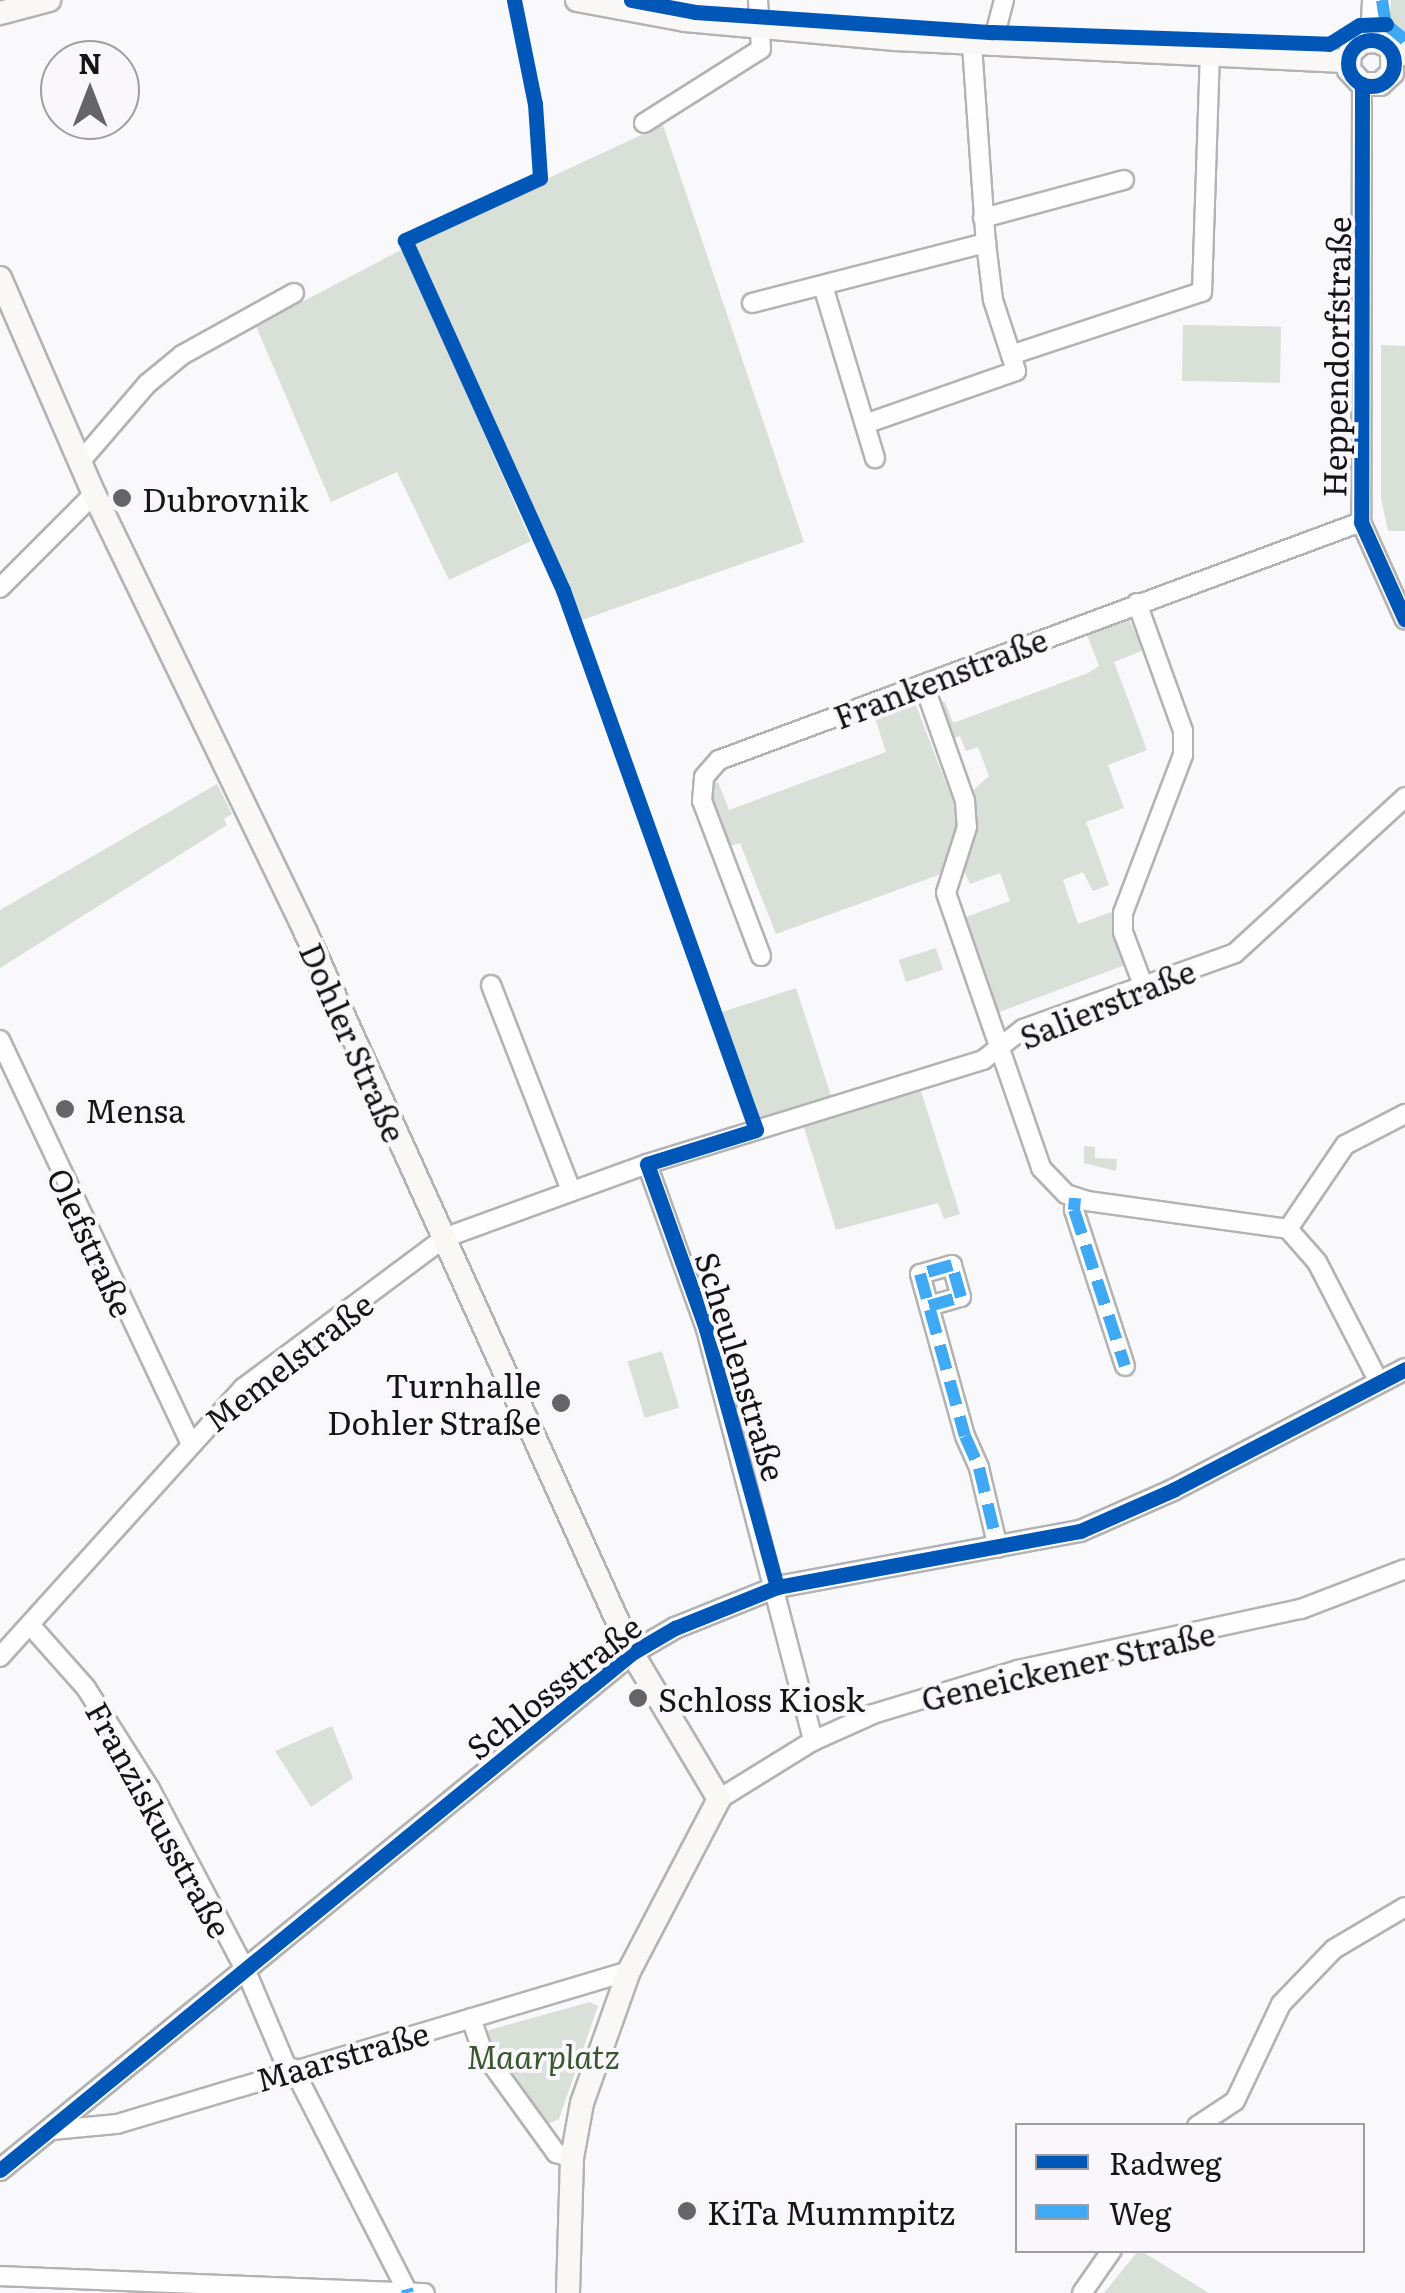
<!DOCTYPE html>
<meta charset="utf-8">
<style>
body{margin:0}
#map{position:relative;width:1405px;height:2293px;overflow:hidden;background:#f9f8fa;font-family:Literata,serif}
div>[style]{position:absolute}
.green>*{inset:0;background:#d9e0d7;transform-origin:0 0}
.roads{filter:drop-shadow(2px 0 #b3b2b4) drop-shadow(-2px 0 #b3b2b4) drop-shadow(0 2px #b3b2b4) drop-shadow(0 -2px #b3b2b4)}
.minor>*{height:18px;margin:-9px;padding:0 9px;transform-origin:9px;border-radius:9px;background:#fefefe}
.tertiary>*{height:20px;margin:-10px;padding:0 10px;transform-origin:10px;border-radius:10px;background:#fefefe}
.secondary>*{height:22px;margin:-11px;padding:0 11px;transform-origin:11px;border-radius:11px;background:#faf8f7}
.quiet>*{height:12px;margin-top:-6px;transform-origin:0;background:repeating-linear-gradient(90deg,#3fa9f5 0 25px,transparent 0 37px)}
.cycleway>*{height:15px;margin:-7.5px;padding:0 7.5px;transform-origin:7.5px;border-radius:7.5px;background:#0057b8}
.cycleway>.ring{margin:-7.5px;padding:0;box-sizing:content-box;background:none;border:15px solid #0057b8;border-radius:50%}
.dots>*{width:28px;height:28px;translate:-50% -50%;box-sizing:border-box;border:5px solid #f9f7fb;border-radius:50%}
span{translate:-50% -50%;white-space:nowrap;text-align:center;line-height:1.15;-webkit-text-stroke:8px #f9f7fb;paint-order:stroke}
.street-label{font-size:32px;color:#151516}
.poi-label{font-size:32px;color:#151516}
.left{translate:0 -50%;text-align:left}
.right{translate:-100% -50%;text-align:right}
.park-label{font-size:32px;color:#3a572f;font-style:italic}
.legend{position:absolute;left:1015px;top:2123px;width:350px;height:130px;box-sizing:border-box;background:#f9f7fb;border:2px solid #9e9d9f;margin:0;padding:12px 18px;list-style:none;font-size:30px;color:#151516}
.legend li{display:flex;align-items:center;gap:20px;height:50px}
.legend b{width:50px;border:2px solid #9e9d9f}
.north{position:absolute;left:40px;top:40px;width:100px;height:100px;box-sizing:border-box;background:#f9f7fb;border:2px solid #9e9d9f;border-radius:50%;rotate:0deg;font-size:28px;font-weight:700;line-height:40px;text-align:center;color:#151516}
.north::after{content:'';display:block;margin:auto;width:35px;height:45px;background:#656466;clip-path:polygon(50% 0,100% 100%,50% 72%,0 100%)}
</style>
<div id="map">
<div class="green">
<i style="clip-path:polygon(1391px 0,1405px 0,1405px 34px,1390px 19px)"></i>
<i style="clip-path:polygon(663px 125px,804px 542px,579px 621px,413px 251px,417px 239px)"></i>
<i style="clip-path:polygon(403px 249px,531px 541px,449px 580px,397px 472px,331px 502px,256px 326px)"></i>
<i style="left:1183px;top:325px;width:98px;height:56px;rotate:1deg"></i>
<i style="clip-path:polygon(1381px 345px,1405px 346px,1405px 531px,1388px 531px,1381px 498px)"></i>
<i style="clip-path:polygon(1129px 620px,1144px 650px,1114px 662px,1147px 750px,1108px 765px,1124px 808px,1086px 822px,1109px 885px,1093px 891px,1083px 872px,1063px 880px,1078px 924px,1115px 911px,1125px 965px,994px 1014px,963px 918px,1010px 901px,1000px 873px,970px 884px,962px 866px,973px 836px,968px 795px,989px 776px,978px 747px,966px 751px,960px 736px,949px 740px,935px 700px,945px 702px,953px 723px,1088px 673px,1099px 666px,1087px 635px)"></i>
<i style="clip-path:polygon(914px 700px,960px 820px,944px 873px,776px 934px,740px 843px,725px 848px,708px 785px,718px 782px,729px 810px,886px 752px,874px 715px)"></i>
<i style="clip-path:polygon(217px 784px,232px 814px,224px 819px,227px 825px,0 968px,0 910px)"></i>
<i style="left:936px;top:948px;width:23px;height:39px;rotate:72deg"></i>
<i style="left:796px;top:988px;width:115px;height:78px;rotate:72deg"></i>
<i style="clip-path:polygon(919px 1085px,960px 1214px,944px 1219px,938px 1203px,836px 1230px,802px 1121px)"></i>
<i style="clip-path:polygon(1084px 1146px,1095px 1147px,1095px 1158px,1117px 1159px,1116px 1171px,1084px 1163px)"></i>
<i style="left:662px;top:1351px;width:59px;height:36px;rotate:73deg"></i>
<i style="clip-path:polygon(332px 1726px,353px 1778px,311px 1807px,275px 1751px)"></i>
<i style="clip-path:polygon(590px 2002px,598px 2006px,559px 2119px,548px 2124px,485px 2038px,489px 2030px)"></i>
<i style="clip-path:polygon(1138px 2251px,1141px 2251px,1209px 2293px,1104px 2293px)"></i>
</div>
<div class="roads">
<div class="minor">
<i style="left:1370px;top:40px;width:40px;rotate:-87.1deg"></i>
<i style="left:972px;top:45px;width:198px;rotate:86deg"></i>
<i style="left:986px;top:243px;width:57px;rotate:83deg"></i>
<i style="left:993px;top:300px;width:58px;rotate:71.9deg"></i>
<i style="left:1011px;top:355px;width:201px;rotate:-18.3deg"></i>
<i style="left:1202px;top:292px;width:235px;rotate:-88.1deg"></i>
<i style="left:992px;top:46px;width:48px;rotate:-75.4deg"></i>
<i style="left:1362px;top:84px;width:438px;rotate:90.1deg"></i>
<i style="left:1361px;top:522px;width:107px;rotate:65.8deg"></i>
<i style="left:644px;top:123px;width:138px;rotate:-32.3deg"></i>
<i style="left:761px;top:49px;width:49px;rotate:-93.5deg"></i>
<i style="left:983px;top:218px;width:146px;rotate:-15.1deg"></i>
<i style="left:823px;top:286px;width:180px;rotate:73.2deg"></i>
<i style="left:752px;top:303px;width:242px;rotate:-14.4deg"></i>
<i style="left:865px;top:424px;width:160px;rotate:-19.3deg"></i>
<i style="left:1016px;top:371px;width:17px;rotate:-107deg"></i>
<i style="left:80px;top:462px;width:103px;rotate:-49.3deg"></i>
<i style="left:147px;top:384px;width:45px;rotate:-39.6deg"></i>
<i style="left:182px;top:355px;width:128px;rotate:-29deg"></i>
<i style="left:0;top:588px;width:133px;rotate:-45deg"></i>
<i style="left:1137px;top:603px;width:136px;rotate:70.2deg"></i>
<i style="left:1183px;top:731px;width:24px;rotate:90deg"></i>
<i style="left:1183px;top:755px;width:169px;rotate:110.8deg"></i>
<i style="left:1123px;top:913px;width:19px;rotate:90deg"></i>
<i style="left:1123px;top:932px;width:57px;rotate:69.3deg"></i>
<i style="left:924px;top:685px;width:123px;rotate:70.5deg"></i>
<i style="left:965px;top:801px;width:26px;rotate:86deg"></i>
<i style="left:967px;top:827px;width:69px;rotate:107.7deg"></i>
<i style="left:946px;top:893px;width:291px;rotate:70.9deg"></i>
<i style="left:1041px;top:1168px;width:36px;rotate:46deg"></i>
<i style="left:1066px;top:1194px;width:22px;rotate:18deg"></i>
<i style="left:1087px;top:1201px;width:203px;rotate:7.9deg"></i>
<i style="left:1288px;top:1229px;width:44px;rotate:48.7deg"></i>
<i style="left:1317px;top:1262px;width:135px;rotate:62.7deg"></i>
<i style="left:761px;top:956px;width:166px;rotate:-110.8deg"></i>
<i style="left:702px;top:801px;width:24px;rotate:-85deg"></i>
<i style="left:704px;top:777px;width:23px;rotate:-49deg"></i>
<i style="left:719px;top:760px;width:685px;rotate:-20.34deg"></i>
<i style="left:491px;top:985px;width:220px;rotate:68.7deg"></i>
<i style="left:0;top:1040px;width:442px;rotate:64.7deg"></i>
<i style="left:647px;top:1164px;width:175px;rotate:70.3deg"></i>
<i style="left:706px;top:1329px;width:426px;rotate:75.4deg"></i>
<i style="left:1075px;top:1198px;width:12px;rotate:95deg"></i>
<i style="left:1074px;top:1210px;width:164px;rotate:71.9deg"></i>
<i style="left:1288px;top:1229px;width:102px;rotate:-55.8deg"></i>
<i style="left:1345px;top:1145px;width:68px;rotate:-27.3deg"></i>
<i style="left:929px;top:1306px;width:33px;rotate:-16deg"></i>
<i style="left:961px;top:1297px;width:33px;rotate:-106deg"></i>
<i style="left:952px;top:1265px;width:33px;rotate:164deg"></i>
<i style="left:920px;top:1274px;width:168px;rotate:74.5deg"></i>
<i style="left:965px;top:1436px;width:35px;rotate:66deg"></i>
<i style="left:979px;top:1468px;width:82px;rotate:76.6deg"></i>
<i style="left:31px;top:1626px;width:83px;rotate:48.4deg"></i>
<i style="left:86px;top:1688px;width:120px;rotate:57.6deg"></i>
<i style="left:150px;top:1789px;width:206px;rotate:62.2deg"></i>
<i style="left:246px;top:1971px;width:108px;rotate:67deg"></i>
<i style="left:0;top:1657px;width:363px;rotate:-47.9deg"></i>
<i style="left:243px;top:1388px;width:251px;rotate:-36.7deg"></i>
<i style="left:444px;top:1238px;width:216px;rotate:-20deg"></i>
<i style="left:647px;top:1164px;width:352px;rotate:-17.2deg"></i>
<i style="left:983px;top:1060px;width:51px;rotate:-37.8deg"></i>
<i style="left:1023px;top:1029px;width:225px;rotate:-19.7deg"></i>
<i style="left:1235px;top:953px;width:231px;rotate:-42.5deg"></i>
<i style="left:719px;top:1799px;width:110px;rotate:-31.7deg"></i>
<i style="left:813px;top:1741px;width:66px;rotate:-24.2deg"></i>
<i style="left:873px;top:1714px;width:152px;rotate:-16.9deg"></i>
<i style="left:1018px;top:1670px;width:289px;rotate:-12.2deg"></i>
<i style="left:1301px;top:1609px;width:111px;rotate:-21deg"></i>
<i style="left:471px;top:2018px;width:36px;rotate:71deg"></i>
<i style="left:483px;top:2052px;width:125px;rotate:54.1deg"></i>
<i style="left:556px;top:2153px;width:17px;rotate:17deg"></i>
<i style="left:293px;top:2068px;width:253px;rotate:62.9deg"></i>
<i style="left:1197px;top:2126px;width:45px;rotate:-33.3deg"></i>
<i style="left:1235px;top:2101px;width:107px;rotate:-64.6deg"></i>
<i style="left:1281px;top:2004px;width:76px;rotate:-46.1deg"></i>
<i style="left:1334px;top:1949px;width:82px;rotate:-30.6deg"></i>
<i style="left:53px;top:2130px;width:64px;rotate:-5.4deg"></i>
<i style="left:117px;top:2124px;width:534px;rotate:-16.64deg"></i>
<i style="left:0;top:2276px;width:425px;rotate:2.3deg"></i>
<i style="left:1082px;top:2293px;width:52px;rotate:-55.1deg"></i>
</div>
<div class="tertiary">
<i style="left:0;top:2170px;width:817px;rotate:-39.28deg"></i>
<i style="left:632px;top:1653px;width:50px;rotate:-30.2deg"></i>
<i style="left:675px;top:1628px;width:110px;rotate:-21.9deg"></i>
<i style="left:777px;top:1587px;width:308px;rotate:-10.5deg"></i>
<i style="left:1080px;top:1531px;width:102px;rotate:-23.8deg"></i>
<i style="left:1173px;top:1490px;width:262px;rotate:-27.5deg"></i>
</div>
<div class="secondary">
<i style="left:577px;top:0;width:110px;rotate:10.5deg"></i>
<i style="left:685px;top:20px;width:211px;rotate:5.2deg"></i>
<i style="left:895px;top:39px;width:454px;rotate:2.8deg"></i>
<i style="left:0;top:13px;width:51px;rotate:-14.9deg"></i>
<i style="left:1392px;top:52px;width:21px;rotate:90deg"></i>
<i style="left:1392px;top:73px;width:16px;rotate:137deg"></i>
<i style="left:1380px;top:84px;width:18px;rotate:180deg"></i>
<i style="left:1362px;top:84px;width:19px;rotate:-133deg"></i>
<i style="left:1349px;top:70px;width:17px;rotate:-87deg"></i>
<i style="left:1350px;top:53px;width:16px;rotate:-43deg"></i>
<i style="left:1362px;top:42px;width:15px;rotate:-4deg"></i>
<i style="left:1377px;top:41px;width:31px;rotate:25deg"></i>
<i style="left:0;top:278px;width:236px;rotate:66.5deg"></i>
<i style="left:94px;top:494px;width:488px;rotate:64.2deg"></i>
<i style="left:306px;top:933px;width:790px;rotate:65.64deg"></i>
<i style="left:632px;top:1653px;width:170px;rotate:59.2deg"></i>
<i style="left:719px;top:1799px;width:194px;rotate:117.6deg"></i>
<i style="left:629px;top:1971px;width:140px;rotate:109.6deg"></i>
<i style="left:582px;top:2103px;width:56px;rotate:100.3deg"></i>
<i style="left:572px;top:2158px;width:135px;rotate:91.7deg"></i>
</div>
</div>
<div class="quiet">
<i style="left:1382px;top:0;width:24px;rotate:81deg"></i>
<i style="left:1386px;top:24px;width:25px;rotate:40deg"></i>
<i style="left:1075px;top:1198px;width:12px;rotate:95deg"></i>
<i style="left:1074px;top:1210px;width:164px;rotate:71.9deg"></i>
<i style="left:929px;top:1306px;width:33px;rotate:-16deg"></i>
<i style="left:961px;top:1297px;width:33px;rotate:-106deg"></i>
<i style="left:952px;top:1265px;width:33px;rotate:164deg"></i>
<i style="left:920px;top:1274px;width:168px;rotate:74.5deg"></i>
<i style="left:965px;top:1436px;width:35px;rotate:66deg"></i>
<i style="left:979px;top:1468px;width:82px;rotate:76.6deg"></i>
<i style="left:407px;top:2289px;width:4px;rotate:76deg"></i>
</div>
<div class="cycleway">
<i style="left:514px;top:0;width:106px;rotate:78.6deg"></i>
<i style="left:535px;top:104px;width:74px;rotate:86.1deg"></i>
<i style="left:540px;top:178px;width:149px;rotate:155.3deg"></i>
<i style="left:405px;top:240px;width:384px;rotate:65.7deg"></i>
<i style="left:563px;top:590px;width:573px;rotate:70.33deg"></i>
<i style="left:756px;top:1130px;width:114px;rotate:162.7deg"></i>
<i style="left:647px;top:1164px;width:175px;rotate:70.3deg"></i>
<i style="left:706px;top:1329px;width:268px;rotate:74.6deg"></i>
<i style="left:631px;top:0;width:65px;rotate:10.6deg"></i>
<i style="left:695px;top:12px;width:298px;rotate:3.9deg"></i>
<i style="left:992px;top:32px;width:337px;rotate:2deg"></i>
<i style="left:1329px;top:44px;width:36px;rotate:-32deg"></i>
<i style="left:1360px;top:25px;width:26px;rotate:-2deg"></i>
<i class="ring" style="left:1348px;top:40px;width:31px;height:31px"></i>
<i style="left:1362px;top:84px;width:438px;rotate:90.1deg"></i>
<i style="left:1361px;top:522px;width:107px;rotate:65.8deg"></i>
<i style="left:0;top:2170px;width:817px;rotate:-39.28deg"></i>
<i style="left:632px;top:1653px;width:50px;rotate:-30.2deg"></i>
<i style="left:675px;top:1628px;width:110px;rotate:-21.9deg"></i>
<i style="left:777px;top:1587px;width:308px;rotate:-10.5deg"></i>
<i style="left:1080px;top:1531px;width:102px;rotate:-23.8deg"></i>
<i style="left:1173px;top:1490px;width:262px;rotate:-27.5deg"></i>
</div>
<div class="dots">
<i style="left:122px;top:498px;background:#656466"></i>
<i style="left:65px;top:1109px;background:#656466"></i>
<i style="left:561px;top:1403px;background:#656466"></i>
<i style="left:638px;top:1698px;background:#656466"></i>
<i style="left:687px;top:2211px;background:#656466"></i>
</div>
<div class="street-label">
<span style="left:1335px;top:357px;rotate:-89deg">Heppendorfstraße</span>
<span style="left:940px;top:677px;rotate:-21deg">Frankenstraße</span>
<span style="left:1107px;top:1003px;rotate:-22deg">Salierstraße</span>
<span style="left:354px;top:1042px;rotate:66deg">Dohler Straße</span>
<span style="left:92px;top:1242px;rotate:65deg">Olefstraße</span>
<span style="left:288px;top:1361px;rotate:-38deg">Memelstraße</span>
<span style="left:742px;top:1366px;rotate:73deg">Scheulenstraße</span>
<span style="left:1068px;top:1665px;rotate:-13deg">Geneickener Straße</span>
<span style="left:553px;top:1686px;rotate:-38deg">Schlossstraße</span>
<span style="left:160px;top:1819px;rotate:61deg">Franziskusstraße</span>
<span style="left:342px;top:2055px;rotate:-16deg">Maarstraße</span>
</div>
<div class="poi-label">
<span class="left" style="left:142px;top:498px">Dubrovnik</span>
<span class="left" style="left:85px;top:1109px">Mensa</span>
<span class="right" style="left:541px;top:1403px">Turnhalle<br>Dohler Straße</span>
<span class="left" style="left:658px;top:1698px">Schloss Kiosk</span>
<span class="left" style="left:707px;top:2211px">KiTa Mummpitz</span>
</div>
<div class="park-label">
<span style="left:543px;top:2055px">Maarplatz</span>
</div>
<ul class="legend">
<li><b style="height:12px;background:#0057b8"></b>Radweg</li>
<li><b style="height:12px;background:#3fa9f5"></b>Weg</li>
</ul>
<div class="north">N</div>
</div>
